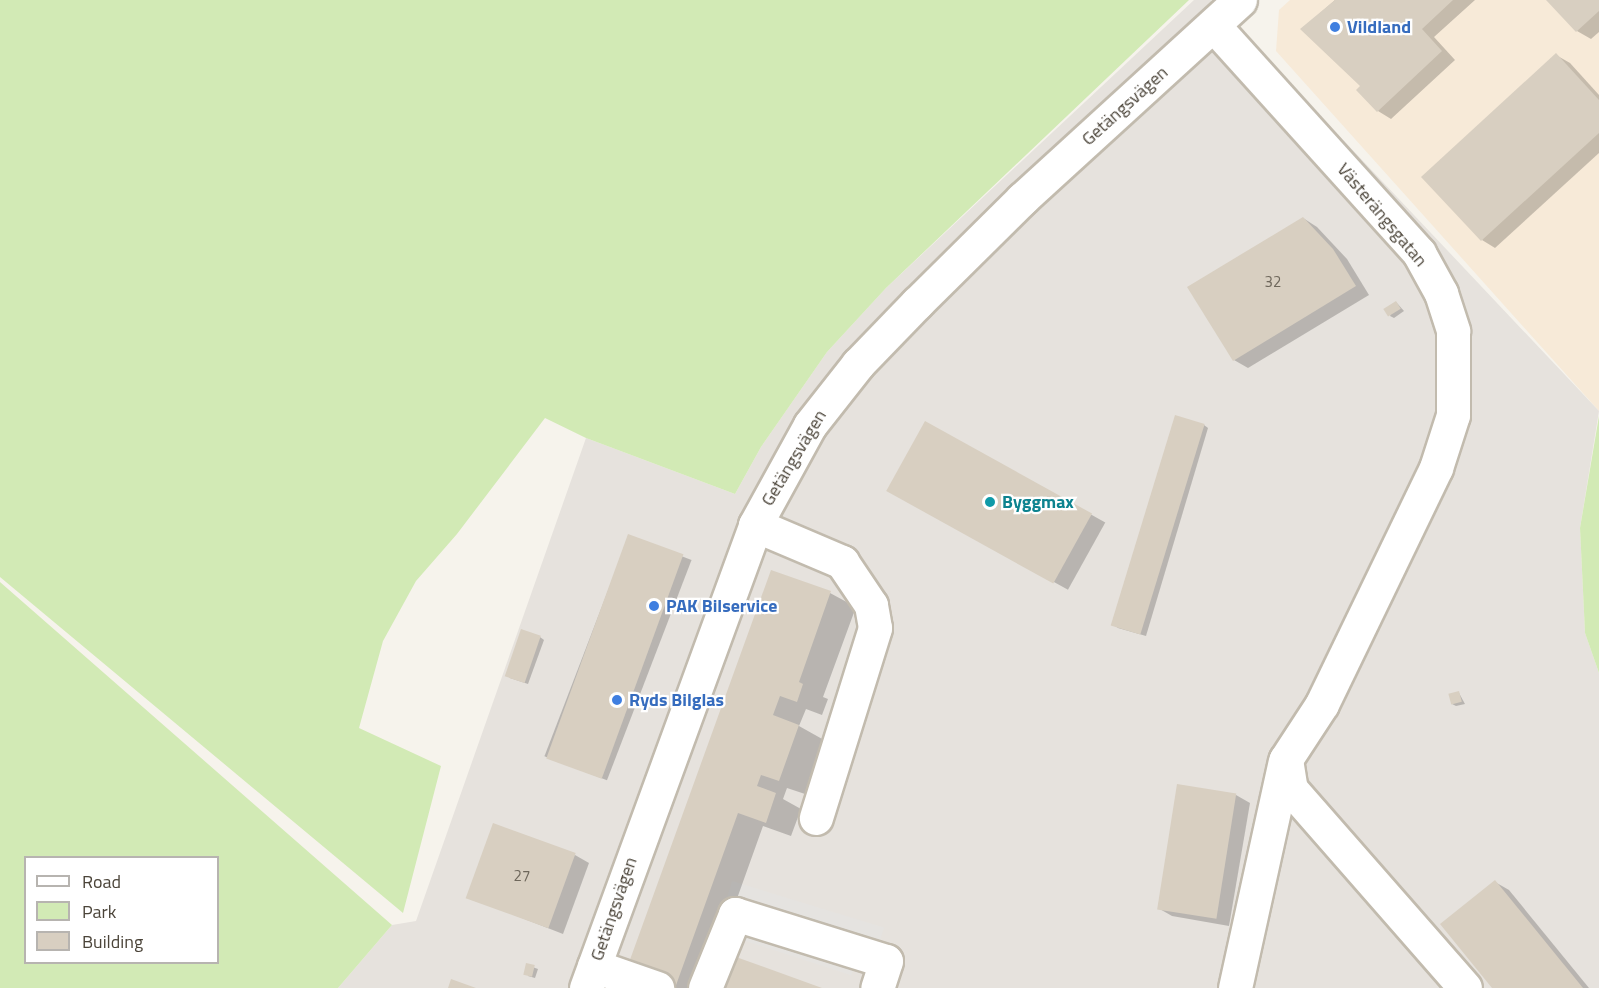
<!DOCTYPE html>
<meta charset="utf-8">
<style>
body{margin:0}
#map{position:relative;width:1599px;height:988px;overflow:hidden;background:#f6f3ec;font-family:"Titillium Web",sans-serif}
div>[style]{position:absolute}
.commercial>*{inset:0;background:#f7ead8}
.industrial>*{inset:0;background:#e6e2dd}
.green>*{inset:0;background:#d2eab5}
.parking>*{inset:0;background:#e5e3e0;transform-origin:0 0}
.shadow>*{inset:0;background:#0003;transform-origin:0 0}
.building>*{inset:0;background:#d8cfc1;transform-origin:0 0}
.roads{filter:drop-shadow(2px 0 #c2bbae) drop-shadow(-2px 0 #c2bbae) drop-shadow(0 2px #c2bbae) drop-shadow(0 -2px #c2bbae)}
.minor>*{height:33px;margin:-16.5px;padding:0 16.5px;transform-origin:16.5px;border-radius:16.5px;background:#fff}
.dots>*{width:16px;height:16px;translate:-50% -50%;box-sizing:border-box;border:3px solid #fff;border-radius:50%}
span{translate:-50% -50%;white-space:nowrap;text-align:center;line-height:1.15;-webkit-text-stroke:4.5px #fff;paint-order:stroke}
.number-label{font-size:15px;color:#6e675b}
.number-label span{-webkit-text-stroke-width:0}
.shop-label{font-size:18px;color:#366cbe;font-weight:700}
.left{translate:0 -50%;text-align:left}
.street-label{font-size:18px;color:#4b4439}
.culture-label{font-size:18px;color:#0d838f;font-weight:700}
.legend{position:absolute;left:24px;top:856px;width:195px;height:108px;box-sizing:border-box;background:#fff;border:2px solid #b7b4b0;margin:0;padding:8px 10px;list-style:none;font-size:18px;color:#4b4439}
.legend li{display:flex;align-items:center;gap:12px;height:30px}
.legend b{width:30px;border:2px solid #b7b4b0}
</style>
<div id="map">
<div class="commercial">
<i style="clip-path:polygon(1290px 0,1599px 0,1599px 411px,1276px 51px,1279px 10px)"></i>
</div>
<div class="industrial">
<i style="clip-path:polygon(1194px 0,1211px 0,1599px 411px,1580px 528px,1585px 633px,1599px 673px,1599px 988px,338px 988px,392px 925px,416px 921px,586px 438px,735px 494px,761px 447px,827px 352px,886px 288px)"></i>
</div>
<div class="green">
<i style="clip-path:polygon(0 0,1189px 0,886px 288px,827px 352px,761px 447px,735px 494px,586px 438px,545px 418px,457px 534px,416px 581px,383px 641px,359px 728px,441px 766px,403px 913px,0 577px)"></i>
<i style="clip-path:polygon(1599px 416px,1599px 673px,1585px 633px,1580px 528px)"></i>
<i style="clip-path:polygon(evenodd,0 582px,392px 925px,338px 988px,0 988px,0 582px,26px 858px,218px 858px,218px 962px,26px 962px,26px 858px)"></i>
</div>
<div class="parking">
<i style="left:732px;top:881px;width:159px;height:25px;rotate:17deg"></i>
<i style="left:742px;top:923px;width:120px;height:16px;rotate:18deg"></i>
</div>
<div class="shadow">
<i style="clip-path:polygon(1335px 0,1475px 0,1434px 37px,1455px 60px,1391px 119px,1378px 111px,1362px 86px,1302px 29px)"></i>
<i style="clip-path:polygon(1548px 0,1599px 0,1599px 32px,1591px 39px,1577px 31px)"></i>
<i style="clip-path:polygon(1556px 55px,1570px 63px,1599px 95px,1599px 153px,1495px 248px,1482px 240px)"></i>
<i style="clip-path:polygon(1303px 218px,1317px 227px,1347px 259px,1369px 295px,1248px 368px,1234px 360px)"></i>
<i style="clip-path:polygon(1396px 302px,1404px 311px,1394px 318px,1390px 316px)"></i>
<i style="left:926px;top:423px;width:205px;height:77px;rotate:29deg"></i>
<i style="clip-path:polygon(1204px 425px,1208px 428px,1146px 636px,1118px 628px,1114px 625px)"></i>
<i style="left:629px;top:536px;width:67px;height:236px;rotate:21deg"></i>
<i style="clip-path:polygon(772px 572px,830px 593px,856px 607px,823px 697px,828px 699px,822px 715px,806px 709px,799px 726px,824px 740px,805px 794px,787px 788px,783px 799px,801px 809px,791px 836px,763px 826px,705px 988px,667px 988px)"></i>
<i style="clip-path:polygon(540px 637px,544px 640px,528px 684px,510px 678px)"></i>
<i style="clip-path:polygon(1459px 693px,1465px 704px,1456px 706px,1452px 704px)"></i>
<i style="clip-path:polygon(1179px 786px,1236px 795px,1250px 803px,1229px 926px,1172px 916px,1158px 908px)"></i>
<i style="clip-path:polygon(575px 855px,589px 863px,563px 934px,468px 897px)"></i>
<i style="clip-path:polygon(1495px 882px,1509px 890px,1589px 988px,1495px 988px)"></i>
<i style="clip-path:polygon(527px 965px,538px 969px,535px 978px,528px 976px)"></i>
</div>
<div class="building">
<i style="clip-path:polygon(1335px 0,1453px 0,1422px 29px,1442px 51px,1377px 112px,1356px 90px,1360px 86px,1300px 29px)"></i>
<i style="clip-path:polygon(1546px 0,1599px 0,1599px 11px,1576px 32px)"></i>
<i style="clip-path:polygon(1556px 53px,1599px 100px,1599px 133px,1481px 241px,1421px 177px)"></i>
<i style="clip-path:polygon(1303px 217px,1333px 249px,1356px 286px,1233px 361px,1187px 287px)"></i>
<i style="left:1396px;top:301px;width:9px;height:15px;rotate:58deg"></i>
<i style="left:1175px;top:415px;width:31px;height:220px;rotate:17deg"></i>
<i style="left:925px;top:421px;width:191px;height:80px;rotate:29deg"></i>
<i style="left:628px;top:534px;width:59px;height:239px;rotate:20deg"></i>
<i style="clip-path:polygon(771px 570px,831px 591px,799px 682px,803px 684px,797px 702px,780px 696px,773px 715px,799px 725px,779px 781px,761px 775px,757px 786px,776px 793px,766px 823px,738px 813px,675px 988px,667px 988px,627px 968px)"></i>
<i style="left:521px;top:629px;width:21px;height:50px;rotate:19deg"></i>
<i style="left:1459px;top:691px;width:11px;height:11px;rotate:75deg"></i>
<i style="left:1177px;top:784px;width:60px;height:127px;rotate:9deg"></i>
<i style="left:493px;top:823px;width:88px;height:80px;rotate:20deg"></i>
<i style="clip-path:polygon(1495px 880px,1583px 988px,1492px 988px,1440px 924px)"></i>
<i style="clip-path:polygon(736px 957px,822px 988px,725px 988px)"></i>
<i style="left:526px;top:963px;width:9px;height:12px;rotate:13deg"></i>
<i style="clip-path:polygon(451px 979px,476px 988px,448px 988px)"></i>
</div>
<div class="roads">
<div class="minor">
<i style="left:1214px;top:26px;width:306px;rotate:47.9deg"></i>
<i style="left:1419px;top:253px;width:46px;rotate:61.2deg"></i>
<i style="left:1441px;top:293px;width:40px;rotate:72deg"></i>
<i style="left:1453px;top:331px;width:84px;rotate:90deg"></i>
<i style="left:1453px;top:415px;width:56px;rotate:107.8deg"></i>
<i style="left:1436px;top:468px;width:262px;rotate:115.8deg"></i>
<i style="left:1322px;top:704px;width:66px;rotate:123.2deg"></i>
<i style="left:1286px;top:759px;width:30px;rotate:81deg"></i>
<i style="left:1291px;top:789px;width:264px;rotate:48.8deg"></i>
<i style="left:755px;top:525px;width:95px;rotate:23deg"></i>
<i style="left:842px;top:562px;width:52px;rotate:56deg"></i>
<i style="left:871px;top:605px;width:23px;rotate:80deg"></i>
<i style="left:875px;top:628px;width:199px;rotate:107.3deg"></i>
<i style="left:594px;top:966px;width:67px;rotate:19.2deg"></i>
<i style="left:586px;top:988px;width:493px;rotate:-69.9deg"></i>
<i style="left:755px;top:525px;width:114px;rotate:-61.2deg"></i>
<i style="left:810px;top:425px;width:78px;rotate:-51.8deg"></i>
<i style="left:858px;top:364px;width:85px;rotate:-46deg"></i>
<i style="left:917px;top:303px;width:148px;rotate:-44.7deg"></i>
<i style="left:1022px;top:199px;width:295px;rotate:-42.4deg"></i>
<i style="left:705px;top:988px;width:80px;rotate:-67.9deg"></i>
<i style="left:735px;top:914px;width:158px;rotate:17.3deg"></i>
<i style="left:886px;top:961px;width:28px;rotate:108deg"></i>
<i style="left:1235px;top:988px;width:232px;rotate:-77.6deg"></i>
</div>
</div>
<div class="dots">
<i style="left:1335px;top:27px;background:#3f7fe0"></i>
<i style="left:990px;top:502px;background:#0f9aa8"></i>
<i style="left:654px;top:606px;background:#3f7fe0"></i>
<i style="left:617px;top:700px;background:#3f7fe0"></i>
</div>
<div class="number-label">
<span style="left:1273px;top:282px">32</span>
<span style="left:522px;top:876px">27</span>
</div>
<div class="shop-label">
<span class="left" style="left:1347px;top:27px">Vildland</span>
<span class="left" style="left:666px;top:606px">PAK Bilservice</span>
<span class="left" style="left:629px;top:700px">Ryds Bilglas</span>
</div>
<div class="street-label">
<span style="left:1125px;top:106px;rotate:-42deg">Getängsvägen</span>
<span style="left:1382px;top:215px;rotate:50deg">Västerängsgatan</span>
<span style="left:794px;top:458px;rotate:-59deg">Getängsvägen</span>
<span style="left:614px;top:909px;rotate:-71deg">Getängsvägen</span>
</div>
<div class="culture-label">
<span class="left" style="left:1002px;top:502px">Byggmax</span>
</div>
<ul class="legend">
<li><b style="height:8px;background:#fff"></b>Road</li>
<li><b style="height:16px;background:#d2eab5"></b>Park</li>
<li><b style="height:16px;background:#d8cfc1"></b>Building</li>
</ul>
</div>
